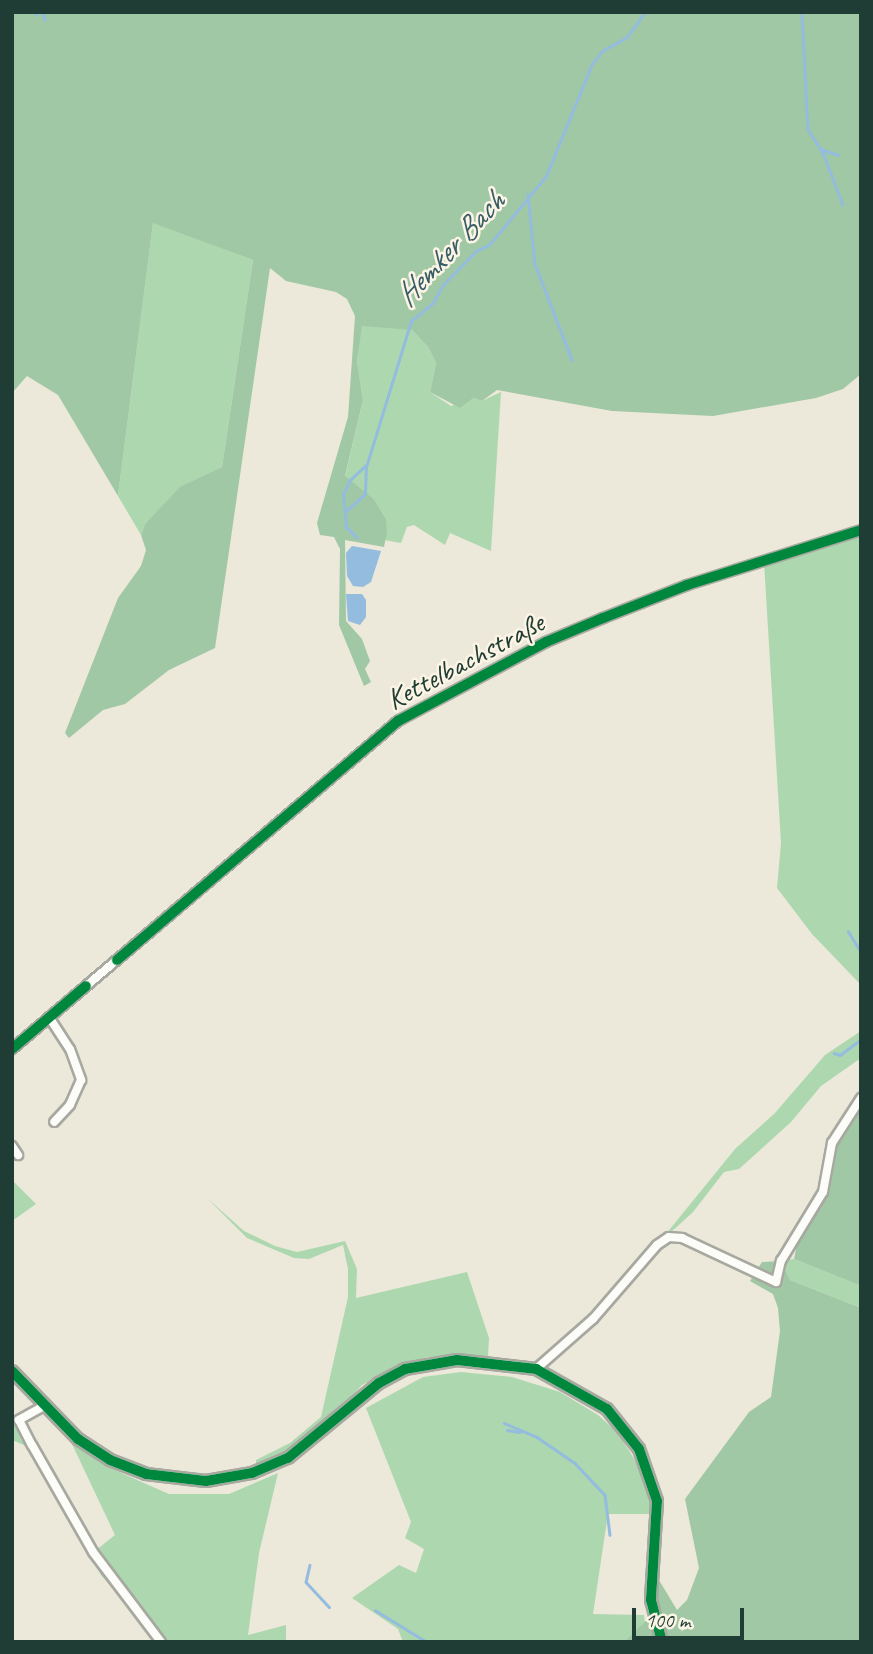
<!DOCTYPE html>
<meta charset="utf-8">
<style>
body{margin:0}
#map{position:relative;width:873px;height:1654px;overflow:hidden;background:#ece8da;font-family:Caveat,sans-serif}
div>[style]{position:absolute}
.green>*{inset:0;background:#add8af}
.forest>*{inset:0;background:#a1c8a4}
.water>*{inset:0;background:#94bcde}
.stream>*{height:2.5px;margin:-1.25px;padding:0 1.25px;transform-origin:1.25px;border-radius:1.25px;background:#94bcde}
.roads{filter:drop-shadow(2px 0 #a7a9a0) drop-shadow(-2px 0 #a7a9a0) drop-shadow(0 2px #a7a9a0) drop-shadow(0 -2px #a7a9a0)}
.street>*{height:8px;margin:-4px;padding:0 4px;transform-origin:4px;border-radius:4px;background:#fcfcf9}
.secondary>*{height:10px;margin:-5px;padding:0 5px;transform-origin:5px;border-radius:5px;background:#fcfcf9}
.cycleway>*{height:10px;margin:-5px;padding:0 5px;transform-origin:5px;border-radius:5px;background:#00873e}
span{translate:-50% -50%;white-space:nowrap;text-align:center;line-height:1.15;-webkit-text-stroke:5px #fcf5e5;paint-order:stroke}
.street-label{font-size:30px;color:#1f3d34}
.water-label{font-size:32px;color:#375d67;font-style:italic}
.frame{position:absolute;inset:0;border:14px solid #1f3d34;pointer-events:none}
.scale{position:absolute;left:632px;top:1608px;width:112px;height:32px;box-sizing:border-box;border:4px solid #1f3d34;border-top:0;padding-left:9px;font-size:21px;line-height:24px;white-space:nowrap;color:#1f3d34;-webkit-text-stroke:5px #fcf5e5;paint-order:stroke}
</style>
<div id="map">
<div class="green">
<i style="clip-path:polygon(153px 222px,253px 260px,222px 467px,196px 480px,145px 524px,141px 535px,118px 496px)"></i>
<i style="clip-path:polygon(385px 325px,412px 330px,428px 347px,436px 363px,430px 392px,451px 406px,473px 398px,482px 401px,501px 392px,491px 551px,450px 533px,445px 545px,414px 525px,407px 527px,401px 543px,384px 540px,386px 519px,374px 499px,345px 477px,363px 400px,357px 361px,360px 331px,362px 326px)"></i>
<i style="clip-path:polygon(861px 532px,861px 985px,812px 934px,777px 888px,781px 843px,764px 562px)"></i>
<i style="clip-path:polygon(861px 1031px,861px 1058px,821px 1086px,791px 1122px,739px 1169px,724px 1172px,693px 1212px,657px 1245px,735px 1149px,775px 1113px,825px 1055px)"></i>
<i style="clip-path:polygon(12px 1180px,36px 1204px,12px 1221px)"></i>
<i style="clip-path:polygon(207px 1198px,244px 1231px,275px 1246px,297px 1252px,345px 1241px,357px 1269px,356px 1298px,467px 1272px,489px 1338px,488px 1357px,429px 1357px,400px 1365px,362px 1385px,334px 1416px,290px 1451px,256px 1467px,256px 1460px,290px 1443px,321px 1417px,348px 1297px,348px 1269px,343px 1245px,309px 1259px,294px 1258px,247px 1238px)"></i>
<i style="clip-path:polygon(794px 1259px,861px 1286px,861px 1308px,790px 1280px,781px 1261px)"></i>
<i style="clip-path:polygon(461px 1372px,512px 1377px,560px 1392px,598px 1415px,617px 1432px,633px 1457px,648px 1486px,654px 1514px,608px 1514px,593px 1614px,644px 1615px,645px 1624px,624px 1642px,403px 1642px,398px 1629px,352px 1598px,399px 1565px,416px 1573px,424px 1549px,405px 1538px,411px 1522px,366px 1408px,423px 1377px)"></i>
<i style="clip-path:polygon(12px 1424px,17px 1424px,60px 1498px,155px 1638px,101px 1575px,26px 1446px,12px 1440px)"></i>
<i style="clip-path:polygon(72px 1444px,110px 1468px,169px 1494px,229px 1494px,278px 1473px,259px 1553px,248px 1635px,286px 1625px,286px 1642px,167px 1642px,95px 1551px,115px 1535px)"></i>
</div>
<div class="forest">
<i style="clip-path:polygon(12px 12px,861px 12px,861px 374px,843px 389px,816px 398px,713px 416px,612px 411px,497px 390px,482px 401px,473px 398px,460px 408px,430px 392px,436px 363px,428px 347px,412px 330px,362px 326px,357px 361px,363px 400px,345px 476px,374px 499px,386px 519px,387px 532px,384px 547px,345px 540px,346px 621px,362px 639px,370px 661px,365px 669px,371px 682px,364px 686px,339px 625px,340px 549px,334px 537px,320px 535px,317px 523px,348px 417px,355px 316px,347px 299px,336px 292px,286px 281px,270px 268px,215px 648px,169px 670px,125px 704px,103px 710px,69px 738px,65px 733px,118px 598px,141px 566px,146px 550px,141px 535px,145px 524px,180px 487px,222px 467px,253px 260px,153px 223px,118px 496px,58px 395px,27px 376px,12px 393px)"></i>
<i style="clip-path:polygon(861px 1098px,861px 1286px,794px 1259px,799px 1235px,823px 1192px,832px 1143px)"></i>
<i style="clip-path:polygon(781px 1261px,790px 1280px,861px 1308px,861px 1642px,624px 1642px,655px 1612px,659px 1580px,677px 1610px,687px 1600px,699px 1568px,685px 1499px,749px 1412px,771px 1397px,780px 1331px,778px 1308px,773px 1294px,750px 1281px,762px 1262px)"></i>
</div>
<div class="water">
<i style="clip-path:polygon(352px 546px,381px 551px,371px 582px,363px 587px,353px 586px,347px 576px,346px 553px)"></i>
<i style="clip-path:polygon(346px 594px,362px 594px,366px 600px,366px 617px,360px 625px,348px 621px)"></i>
</div>
<div class="stream">
<i style="left:42px;top:12px;width:8px;rotate:67deg"></i>
<i style="left:802px;top:12px;width:117px;rotate:87.1deg"></i>
<i style="left:808px;top:129px;width:31px;rotate:58deg"></i>
<i style="left:824px;top:155px;width:53px;rotate:69.2deg"></i>
<i style="left:36px;top:15px;width:3px;rotate:-72deg"></i>
<i style="left:821px;top:149px;width:18px;rotate:19deg"></i>
<i style="left:528px;top:194px;width:70px;rotate:84.3deg"></i>
<i style="left:535px;top:264px;width:103px;rotate:68.9deg"></i>
<i style="left:346px;top:511px;width:25px;rotate:-42deg"></i>
<i style="left:365px;top:494px;width:27px;rotate:-88deg"></i>
<i style="left:357px;top:538px;width:16px;rotate:-135deg"></i>
<i style="left:346px;top:527px;width:33px;rotate:-95deg"></i>
<i style="left:343px;top:494px;width:16px;rotate:-63deg"></i>
<i style="left:350px;top:480px;width:23px;rotate:-43deg"></i>
<i style="left:367px;top:464px;width:150px;rotate:-72.9deg"></i>
<i style="left:411px;top:321px;width:27px;rotate:-39deg"></i>
<i style="left:432px;top:304px;width:22px;rotate:-60deg"></i>
<i style="left:443px;top:285px;width:47px;rotate:-45.9deg"></i>
<i style="left:476px;top:251px;width:14px;rotate:-25deg"></i>
<i style="left:489px;top:245px;width:89px;rotate:-50.4deg"></i>
<i style="left:546px;top:176px;width:121px;rotate:-67.7deg"></i>
<i style="left:592px;top:64px;width:16px;rotate:-52deg"></i>
<i style="left:602px;top:51px;width:29px;rotate:-29deg"></i>
<i style="left:627px;top:37px;width:31px;rotate:-54deg"></i>
<i style="left:848px;top:931px;width:25px;rotate:58deg"></i>
<i style="left:834px;top:1053px;width:6px;rotate:18deg"></i>
<i style="left:840px;top:1055px;width:26px;rotate:-37deg"></i>
<i style="left:504px;top:1423px;width:36px;rotate:23deg"></i>
<i style="left:537px;top:1437px;width:46px;rotate:34.4deg"></i>
<i style="left:575px;top:1463px;width:44px;rotate:46.8deg"></i>
<i style="left:605px;top:1495px;width:40px;rotate:82.9deg"></i>
<i style="left:507px;top:1430px;width:13px;rotate:9deg"></i>
<i style="left:310px;top:1565px;width:17px;rotate:103deg"></i>
<i style="left:306px;top:1582px;width:34px;rotate:47deg"></i>
<i style="left:375px;top:1610px;width:61px;rotate:31.6deg"></i>
</div>
<div class="roads">
<div class="street">
<i style="left:49px;top:1017px;width:38px;rotate:57deg"></i>
<i style="left:70px;top:1049px;width:33px;rotate:70deg"></i>
<i style="left:81px;top:1080px;width:27px;rotate:114deg"></i>
<i style="left:70px;top:1105px;width:23px;rotate:133deg"></i>
<i style="left:12px;top:1049px;width:507px;rotate:-40.36deg"></i>
<i style="left:398px;top:721px;width:168px;rotate:-28.1deg"></i>
<i style="left:546px;top:642px;width:62px;rotate:-22.8deg"></i>
<i style="left:603px;top:618px;width:90px;rotate:-21.4deg"></i>
<i style="left:687px;top:585px;width:182px;rotate:-17.5deg"></i>
<i style="left:12px;top:1146px;width:11px;rotate:56deg"></i>
<i style="left:536px;top:1369px;width:76px;rotate:-41.3deg"></i>
<i style="left:593px;top:1319px;width:98px;rotate:-49.1deg"></i>
<i style="left:657px;top:1245px;width:14px;rotate:-34deg"></i>
<i style="left:669px;top:1237px;width:13px;rotate:4deg"></i>
<i style="left:682px;top:1238px;width:104px;rotate:25.1deg"></i>
<i style="left:776px;top:1282px;width:22px;rotate:-77deg"></i>
<i style="left:781px;top:1261px;width:81px;rotate:-58.7deg"></i>
<i style="left:823px;top:1192px;width:50px;rotate:-79.6deg"></i>
<i style="left:832px;top:1143px;width:54px;rotate:-57.2deg"></i>
<i style="left:44px;top:1406px;width:29px;rotate:151deg"></i>
<i style="left:19px;top:1420px;width:28px;rotate:63deg"></i>
<i style="left:32px;top:1445px;width:123px;rotate:60.3deg"></i>
<i style="left:93px;top:1552px;width:113px;rotate:52.9deg"></i>
</div>
<div class="secondary">
<i style="left:12px;top:1371px;width:95px;rotate:45.9deg"></i>
<i style="left:78px;top:1439px;width:38px;rotate:33deg"></i>
<i style="left:110px;top:1460px;width:39px;rotate:21deg"></i>
<i style="left:146px;top:1474px;width:60px;rotate:6.7deg"></i>
<i style="left:206px;top:1481px;width:47px;rotate:-9.9deg"></i>
<i style="left:252px;top:1473px;width:39px;rotate:-23deg"></i>
<i style="left:288px;top:1458px;width:118px;rotate:-39.5deg"></i>
<i style="left:379px;top:1383px;width:30px;rotate:-28deg"></i>
<i style="left:405px;top:1369px;width:53px;rotate:-9.8deg"></i>
<i style="left:457px;top:1360px;width:80px;rotate:6.5deg"></i>
<i style="left:536px;top:1369px;width:81px;rotate:29.4deg"></i>
<i style="left:607px;top:1409px;width:51px;rotate:51.3deg"></i>
<i style="left:639px;top:1449px;width:55px;rotate:70.9deg"></i>
<i style="left:657px;top:1501px;width:99px;rotate:93.5deg"></i>
<i style="left:651px;top:1600px;width:43px;rotate:75.3deg"></i>
</div>
</div>
<div class="cycleway">
<i style="left:117px;top:960px;width:369px;rotate:-40.4deg"></i>
<i style="left:398px;top:721px;width:168px;rotate:-28.1deg"></i>
<i style="left:546px;top:642px;width:62px;rotate:-22.8deg"></i>
<i style="left:603px;top:618px;width:90px;rotate:-21.4deg"></i>
<i style="left:687px;top:585px;width:182px;rotate:-17.5deg"></i>
<i style="left:12px;top:1049px;width:97px;rotate:-40.4deg"></i>
<i style="left:12px;top:1371px;width:95px;rotate:45.9deg"></i>
<i style="left:78px;top:1439px;width:38px;rotate:33deg"></i>
<i style="left:110px;top:1460px;width:39px;rotate:21deg"></i>
<i style="left:146px;top:1474px;width:60px;rotate:6.7deg"></i>
<i style="left:206px;top:1481px;width:47px;rotate:-9.9deg"></i>
<i style="left:252px;top:1473px;width:39px;rotate:-23deg"></i>
<i style="left:288px;top:1458px;width:118px;rotate:-39.5deg"></i>
<i style="left:379px;top:1383px;width:30px;rotate:-28deg"></i>
<i style="left:405px;top:1369px;width:53px;rotate:-9.8deg"></i>
<i style="left:457px;top:1360px;width:80px;rotate:6.5deg"></i>
<i style="left:536px;top:1369px;width:81px;rotate:29.4deg"></i>
<i style="left:607px;top:1409px;width:51px;rotate:51.3deg"></i>
<i style="left:639px;top:1449px;width:55px;rotate:70.9deg"></i>
<i style="left:657px;top:1501px;width:99px;rotate:93.5deg"></i>
<i style="left:651px;top:1600px;width:43px;rotate:75.3deg"></i>
</div>
<div class="street-label">
<span style="left:465px;top:661px;rotate:-28deg">Kettelbachstraße</span>
</div>
<div class="water-label">
<span style="left:450px;top:249px;rotate:-47deg">Hemker Bach</span>
</div>
<div class="frame"></div>
<div class="scale">100 m</div>
</div>
